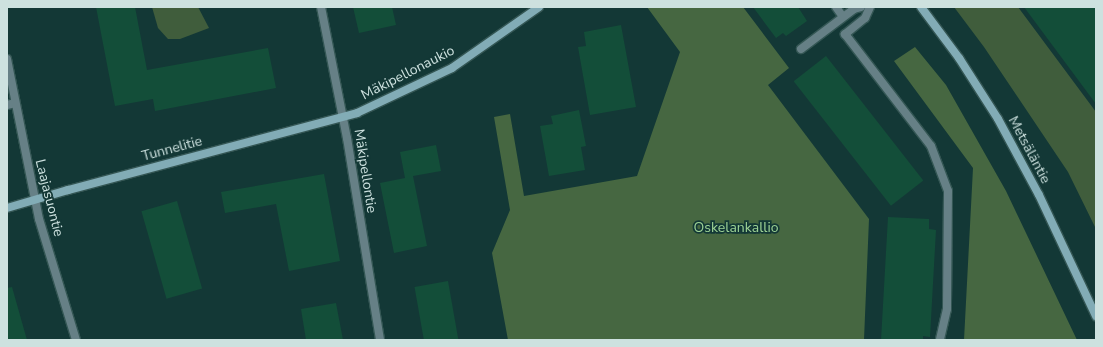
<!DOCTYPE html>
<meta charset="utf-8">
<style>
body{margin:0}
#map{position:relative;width:1103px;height:347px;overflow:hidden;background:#133836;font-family:"Nunito Sans",sans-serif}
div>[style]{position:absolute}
.green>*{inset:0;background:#405d3c}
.forest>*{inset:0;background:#466741}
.building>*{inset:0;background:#134e39;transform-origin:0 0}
.roads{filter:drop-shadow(1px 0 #345654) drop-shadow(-1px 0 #345654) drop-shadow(0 1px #345654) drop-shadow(0 -1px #345654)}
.lane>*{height:8px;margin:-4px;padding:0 4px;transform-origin:4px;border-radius:4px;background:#668086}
.street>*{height:8px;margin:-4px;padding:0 4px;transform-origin:4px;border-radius:4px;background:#668086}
.secondary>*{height:8px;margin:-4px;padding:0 4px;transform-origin:4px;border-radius:4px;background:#82acb6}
span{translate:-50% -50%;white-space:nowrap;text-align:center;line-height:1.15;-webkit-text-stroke:3.5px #133836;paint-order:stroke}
.street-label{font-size:14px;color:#cde1df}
.park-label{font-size:14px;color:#9cd194}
.frame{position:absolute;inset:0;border:8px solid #cde1df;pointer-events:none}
</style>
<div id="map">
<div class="green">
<i style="clip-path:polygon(152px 7px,198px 7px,209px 28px,180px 39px,168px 39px,158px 28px)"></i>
<i style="clip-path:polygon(954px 7px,1018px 7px,1096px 112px,1096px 229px,1068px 172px,984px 47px)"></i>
</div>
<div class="forest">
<i style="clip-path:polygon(647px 7px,743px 7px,789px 68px,768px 85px,869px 219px,864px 340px,508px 340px,492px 253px,510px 210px,494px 117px,510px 114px,524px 196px,637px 176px,680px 52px)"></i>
<i style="clip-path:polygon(915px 47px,946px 85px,1006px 191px,1077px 340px,964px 340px,973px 168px,894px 61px)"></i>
</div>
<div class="building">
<i style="clip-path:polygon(96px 7px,135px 7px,147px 70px,268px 48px,276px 88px,155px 111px,153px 99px,115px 106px)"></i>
<i style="clip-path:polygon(353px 7px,392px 7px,396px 25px,359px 33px)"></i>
<i style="clip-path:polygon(753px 7px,798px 7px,807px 21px,786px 36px,783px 33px,776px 38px)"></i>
<i style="clip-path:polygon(1024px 7px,1096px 7px,1096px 104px)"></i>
<i style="clip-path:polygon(621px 25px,636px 107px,590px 115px,578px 47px,586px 46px,584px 32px)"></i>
<i style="left:826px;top:56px;width:158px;height:41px;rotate:52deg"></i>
<i style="clip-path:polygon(579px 110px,586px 146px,581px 147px,585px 170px,549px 176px,540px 126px,553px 124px,551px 116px)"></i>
<i style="clip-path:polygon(436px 145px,441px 171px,413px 176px,427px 246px,394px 253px,380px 183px,405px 178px,400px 152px)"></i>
<i style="clip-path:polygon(324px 174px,340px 261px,289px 271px,276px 204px,225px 213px,221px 192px)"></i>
<i style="left:177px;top:201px;width:91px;height:37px;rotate:74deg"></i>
<i style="clip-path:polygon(888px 217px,929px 219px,929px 229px,936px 230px,930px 337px,923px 336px,923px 340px,881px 340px)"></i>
<i style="left:448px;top:281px;width:60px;height:34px;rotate:80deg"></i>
<i style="clip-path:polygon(12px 287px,27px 340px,7px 340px,7px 288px)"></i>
<i style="clip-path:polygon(336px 303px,343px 340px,306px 340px,301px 309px)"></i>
</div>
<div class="roads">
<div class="lane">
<i style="left:836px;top:7px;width:12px;rotate:55deg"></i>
<i style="left:870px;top:7px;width:12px;rotate:114deg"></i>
<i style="left:865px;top:18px;width:26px;rotate:141deg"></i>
<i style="left:845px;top:34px;width:141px;rotate:52.5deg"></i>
<i style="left:931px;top:146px;width:48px;rotate:69.3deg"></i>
<i style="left:948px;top:191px;width:118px;rotate:90.5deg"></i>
<i style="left:947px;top:309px;width:31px;rotate:103deg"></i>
<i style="left:801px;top:49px;width:66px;rotate:-37deg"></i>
<i style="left:854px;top:9px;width:7px;rotate:-16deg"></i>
<i style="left:7px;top:105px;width:8px;rotate:-14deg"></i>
</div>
<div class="street">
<i style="left:321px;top:7px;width:134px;rotate:78.8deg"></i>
<i style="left:347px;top:138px;width:205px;rotate:80.7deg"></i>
<i style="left:7px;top:59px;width:163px;rotate:78.7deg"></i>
<i style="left:39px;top:219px;width:127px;rotate:73deg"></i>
</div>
<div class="secondary">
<i style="left:921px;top:7px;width:64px;rotate:53.3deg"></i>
<i style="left:959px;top:58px;width:72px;rotate:57.4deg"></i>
<i style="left:998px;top:119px;width:86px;rotate:61.7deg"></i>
<i style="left:1039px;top:195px;width:134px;rotate:64.8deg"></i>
<i style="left:7px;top:208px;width:64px;rotate:-16.4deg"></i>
<i style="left:68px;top:190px;width:299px;rotate:-14.9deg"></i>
<i style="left:357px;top:113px;width:105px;rotate:-25.3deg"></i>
<i style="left:452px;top:68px;width:106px;rotate:-35deg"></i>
</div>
</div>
<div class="street-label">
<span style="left:408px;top:73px;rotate:-27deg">Mäkipellonaukio</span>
<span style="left:172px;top:149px;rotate:-15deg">Tunnelitie</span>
<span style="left:1029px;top:150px;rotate:62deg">Metsäläntie</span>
<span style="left:365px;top:171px;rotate:81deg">Mäkipellontie</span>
<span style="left:49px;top:198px;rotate:76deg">Laajasuontie</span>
</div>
<div class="park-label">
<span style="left:736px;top:228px">Oskelankallio</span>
</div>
<div class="frame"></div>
</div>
